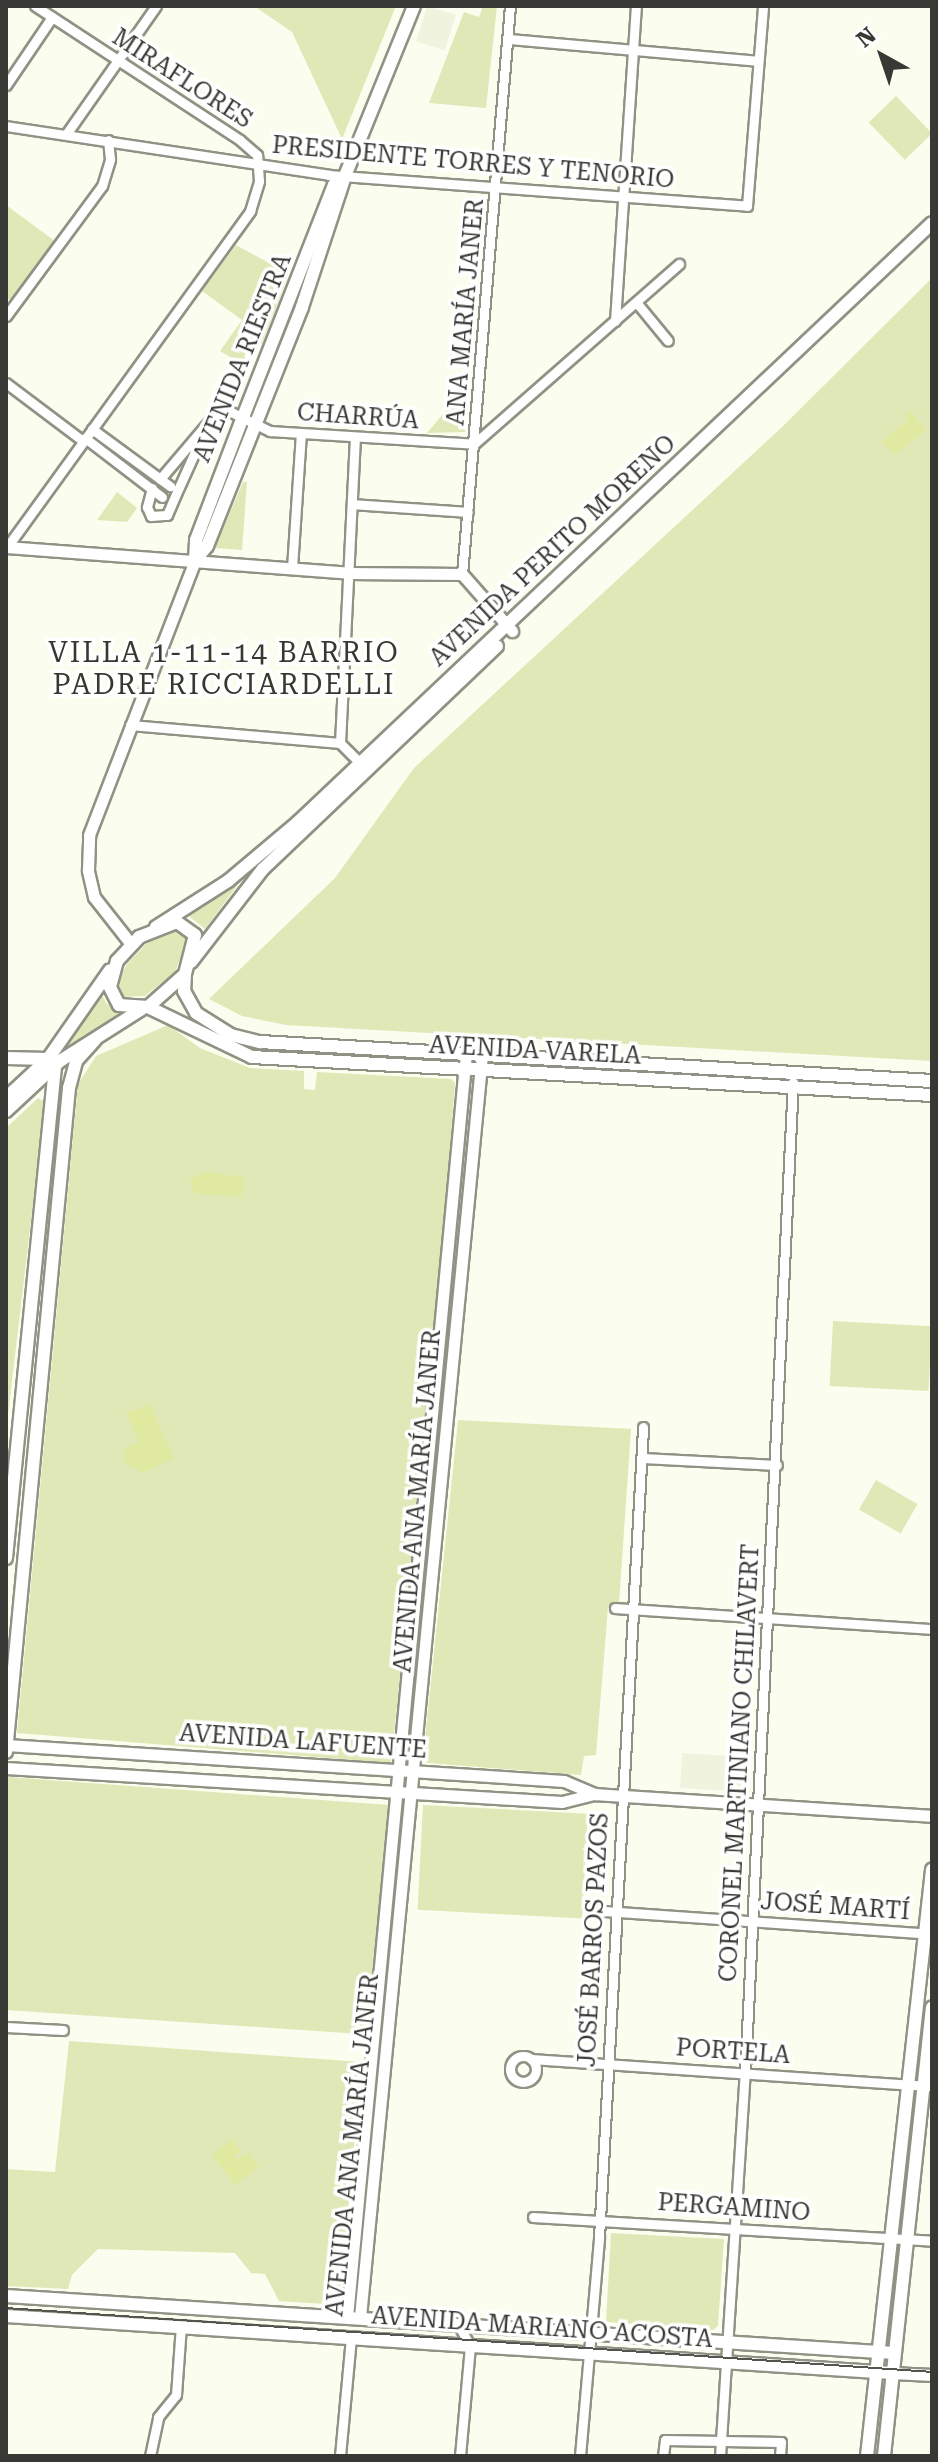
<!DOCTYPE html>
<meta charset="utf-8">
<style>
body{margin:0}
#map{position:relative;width:938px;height:2462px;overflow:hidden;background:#fbfdef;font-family:"Roboto Serif",serif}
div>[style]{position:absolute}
.built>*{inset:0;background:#f0f4de;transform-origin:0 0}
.green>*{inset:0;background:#e1e8b8;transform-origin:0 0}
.water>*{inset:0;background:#e0e9a0}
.roads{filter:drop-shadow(2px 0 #8f9284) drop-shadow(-2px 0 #8f9284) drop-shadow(0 2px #8f9284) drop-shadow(0 -2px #8f9284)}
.minor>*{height:9px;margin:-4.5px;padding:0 4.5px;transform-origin:4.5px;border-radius:4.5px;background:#fff}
.minor>.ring{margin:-4.5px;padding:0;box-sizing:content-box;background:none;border:9px solid #fff;border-radius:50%}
.tertiary>*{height:11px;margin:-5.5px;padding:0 5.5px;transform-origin:5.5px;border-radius:5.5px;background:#fff}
.secondary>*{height:12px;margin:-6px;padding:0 6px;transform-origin:6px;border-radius:6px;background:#fff}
.tram>*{height:2px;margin:-1px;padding:0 1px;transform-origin:1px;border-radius:1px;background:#54554f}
span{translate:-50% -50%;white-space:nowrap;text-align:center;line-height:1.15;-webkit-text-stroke:7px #fff;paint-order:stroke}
.street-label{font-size:24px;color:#383934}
.quarter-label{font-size:28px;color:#37392e;letter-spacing:2px}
.frame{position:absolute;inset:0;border:8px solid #383934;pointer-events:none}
.north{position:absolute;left:842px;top:16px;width:80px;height:80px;-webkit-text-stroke:6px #fff;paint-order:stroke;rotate:320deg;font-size:22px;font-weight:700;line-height:32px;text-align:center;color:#383934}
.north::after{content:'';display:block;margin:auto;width:28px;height:36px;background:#383934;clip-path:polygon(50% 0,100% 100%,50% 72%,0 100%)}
</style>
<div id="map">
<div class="built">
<i style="left:427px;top:6px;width:30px;height:37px;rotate:17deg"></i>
<i style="clip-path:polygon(682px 1753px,748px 1757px,747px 1787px,741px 1792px,680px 1788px)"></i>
</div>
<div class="green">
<i style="clip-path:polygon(254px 6px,396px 6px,342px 139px,292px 32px)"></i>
<i style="clip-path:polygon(483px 6px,497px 6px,486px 108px,429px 103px,464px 12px,479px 17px)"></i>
<i style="left:896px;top:96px;width:52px;height:38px;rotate:46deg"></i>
<i style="clip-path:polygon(6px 205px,59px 244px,15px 303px,6px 297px)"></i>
<i style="clip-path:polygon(236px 245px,289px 274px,262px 344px,251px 340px,244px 357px,250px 359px,247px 367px,220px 351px,242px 320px,202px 291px)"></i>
<i style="clip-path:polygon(932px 278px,932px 1061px,286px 1025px,242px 1016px,209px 999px,335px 878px,414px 768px,781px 428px)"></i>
<i style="clip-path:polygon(453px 402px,467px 404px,465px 432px,427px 433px)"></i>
<i style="clip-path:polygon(243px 482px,247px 482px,242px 550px,215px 548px)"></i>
<i style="clip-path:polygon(117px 492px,137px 508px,127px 522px,97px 520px)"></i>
<i style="clip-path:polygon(243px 878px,205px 929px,186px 914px)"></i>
<i style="clip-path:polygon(173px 930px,188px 940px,175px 972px,145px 996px,121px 997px,116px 985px,127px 964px,149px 941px)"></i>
<i style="clip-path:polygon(100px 990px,106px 1003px,126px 1014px,59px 1055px)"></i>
<i style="clip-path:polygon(168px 1025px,200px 1048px,250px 1068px,304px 1071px,304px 1089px,315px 1090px,317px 1072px,451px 1079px,455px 1083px,438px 1317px,391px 1763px,17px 1733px,78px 1084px,96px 1056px)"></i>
<i style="clip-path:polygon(38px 1098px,45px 1102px,6px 1432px,6px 1128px)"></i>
<i style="left:833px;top:1321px;width:99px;height:65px;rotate:3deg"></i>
<i style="clip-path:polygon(458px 1420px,631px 1429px,619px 1604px,608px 1608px,596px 1755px,584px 1756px,581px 1775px,427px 1763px,423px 1758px)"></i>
<i style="left:876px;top:1480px;width:48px;height:34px;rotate:30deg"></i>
<i style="clip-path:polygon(8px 1777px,389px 1805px,367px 2029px,360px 2034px,6px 2010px)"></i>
<i style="left:423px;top:1805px;width:165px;height:105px;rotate:3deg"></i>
<i style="clip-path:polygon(69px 2041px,362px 2062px,339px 2305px,279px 2301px,265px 2274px,251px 2273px,235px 2253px,98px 2249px,72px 2275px,68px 2289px,6px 2286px,6px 2169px,55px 2172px)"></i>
<i style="clip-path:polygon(611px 2233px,724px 2239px,718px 2326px,713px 2330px,606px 2322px)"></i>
</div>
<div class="water">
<i style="clip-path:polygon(911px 411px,926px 430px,894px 455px,882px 441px,908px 420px,905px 415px)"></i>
<i style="clip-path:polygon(203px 1172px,243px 1177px,242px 1197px,194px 1193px,190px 1180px)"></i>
<i style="clip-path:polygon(150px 1404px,174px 1459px,141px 1473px,124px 1461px,126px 1449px,139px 1442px,126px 1413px)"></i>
<i style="clip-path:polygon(232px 2139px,241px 2151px,234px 2156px,237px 2160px,248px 2153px,259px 2167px,235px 2185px,212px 2155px)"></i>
</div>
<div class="roads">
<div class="minor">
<i style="left:508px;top:39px;width:251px;rotate:5deg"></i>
<i style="left:6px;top:85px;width:82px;rotate:-55.9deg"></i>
<i style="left:6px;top:126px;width:327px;rotate:8.6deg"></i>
<i style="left:329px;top:175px;width:419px;rotate:4.2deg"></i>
<i style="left:747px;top:206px;width:201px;rotate:-85.4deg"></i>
<i style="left:67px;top:133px;width:155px;rotate:-55deg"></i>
<i style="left:636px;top:302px;width:50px;rotate:50.6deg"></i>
<i style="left:6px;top:316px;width:162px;rotate:-53.6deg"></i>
<i style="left:102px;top:186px;width:28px;rotate:-73deg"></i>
<i style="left:110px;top:159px;width:19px;rotate:-96deg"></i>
<i style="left:615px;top:321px;width:316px;rotate:-86.2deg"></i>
<i style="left:6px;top:383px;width:96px;rotate:37deg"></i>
<i style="left:92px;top:429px;width:97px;rotate:36.2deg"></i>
<i style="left:85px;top:438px;width:97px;rotate:37.5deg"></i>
<i style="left:160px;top:479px;width:94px;rotate:-49.7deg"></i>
<i style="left:221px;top:407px;width:55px;rotate:26.1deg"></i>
<i style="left:270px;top:431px;width:204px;rotate:3.6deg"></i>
<i style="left:474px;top:444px;width:273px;rotate:-41.3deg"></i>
<i style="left:152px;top:488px;width:20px;rotate:105deg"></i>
<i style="left:147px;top:507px;width:10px;rotate:66deg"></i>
<i style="left:151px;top:516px;width:16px;rotate:-4deg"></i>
<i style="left:167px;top:515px;width:21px;rotate:-67deg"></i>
<i style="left:176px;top:494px;width:66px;rotate:-65.8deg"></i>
<i style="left:352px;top:504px;width:116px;rotate:3.9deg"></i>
<i style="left:7px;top:547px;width:415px;rotate:-54.1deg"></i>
<i style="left:250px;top:211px;width:31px;rotate:-73deg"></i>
<i style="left:259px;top:181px;width:26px;rotate:-94deg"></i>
<i style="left:257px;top:155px;width:23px;rotate:-139deg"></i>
<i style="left:240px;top:140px;width:245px;rotate:-146.8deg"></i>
<i style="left:292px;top:568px;width:134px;rotate:-86.2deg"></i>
<i style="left:462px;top:574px;width:570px;rotate:-85.17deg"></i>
<i style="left:130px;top:725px;width:211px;rotate:4.9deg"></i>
<i style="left:340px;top:743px;width:28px;rotate:45deg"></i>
<i style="left:340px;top:743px;width:305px;rotate:-87.2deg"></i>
<i style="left:642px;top:1458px;width:135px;rotate:3deg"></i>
<i style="left:615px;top:1608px;width:318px;rotate:3.8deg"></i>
<i style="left:591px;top:1910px;width:342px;rotate:4deg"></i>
<i style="left:6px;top:2027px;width:57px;rotate:3deg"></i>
<i class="ring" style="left:510px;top:2056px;width:17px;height:17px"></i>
<i style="left:531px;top:2059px;width:402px;rotate:3.9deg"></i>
<i style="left:533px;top:2217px;width:400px;rotate:3.4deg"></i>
<i style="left:458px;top:2324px;width:25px;rotate:61deg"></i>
<i style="left:470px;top:2346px;width:110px;rotate:95.2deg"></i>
<i style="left:150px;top:2456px;width:40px;rotate:-78deg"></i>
<i style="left:158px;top:2417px;width:28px;rotate:-51deg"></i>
<i style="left:176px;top:2395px;width:69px;rotate:-85.9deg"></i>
<i style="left:340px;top:2456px;width:120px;rotate:-84.7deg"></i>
<i style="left:580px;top:2456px;width:219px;rotate:-85deg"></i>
<i style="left:599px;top:2238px;width:812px;rotate:-86.89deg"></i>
<i style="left:663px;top:2456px;width:16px;rotate:-83deg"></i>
<i style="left:665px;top:2440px;width:116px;rotate:1deg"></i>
<i style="left:781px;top:2442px;width:14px;rotate:94deg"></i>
<i style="left:720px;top:2456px;width:384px;rotate:-86.3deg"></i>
<i style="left:745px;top:2073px;width:992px;rotate:-87.23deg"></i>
</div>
<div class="tertiary">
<i style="left:6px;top:547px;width:344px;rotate:4.3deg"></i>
<i style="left:349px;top:573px;width:113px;rotate:0.5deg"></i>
<i style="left:462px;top:574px;width:76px;rotate:48.7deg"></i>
<i style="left:131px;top:944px;width:60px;rotate:-128.2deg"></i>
<i style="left:94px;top:897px;width:28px;rotate:-103deg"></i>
<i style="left:88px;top:870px;width:35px;rotate:-88deg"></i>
<i style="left:89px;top:835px;width:295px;rotate:-68.9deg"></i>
<i style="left:6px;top:1745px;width:559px;rotate:3.69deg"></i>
<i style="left:564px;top:1781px;width:34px;rotate:23deg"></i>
<i style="left:6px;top:1768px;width:557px;rotate:3.5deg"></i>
<i style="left:562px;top:1802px;width:34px;rotate:-14deg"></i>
<i style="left:595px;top:1794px;width:338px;rotate:3.7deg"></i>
<i style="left:347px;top:2317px;width:1270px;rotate:-84.62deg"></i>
<i style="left:360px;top:2317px;width:1269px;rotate:-84.48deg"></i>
<i style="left:892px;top:2373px;width:40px;rotate:2.9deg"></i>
</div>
<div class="secondary">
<i style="left:195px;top:560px;width:18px;rotate:-49deg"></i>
<i style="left:207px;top:546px;width:257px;rotate:-68.3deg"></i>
<i style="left:302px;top:307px;width:138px;rotate:-71.8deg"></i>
<i style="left:345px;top:176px;width:183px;rotate:-67.9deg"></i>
<i style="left:195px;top:560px;width:20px;rotate:-87deg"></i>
<i style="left:196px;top:540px;width:132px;rotate:-69.1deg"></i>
<i style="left:243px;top:417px;width:249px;rotate:-68.6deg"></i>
<i style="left:334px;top:185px;width:14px;rotate:-39deg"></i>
<i style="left:177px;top:922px;width:22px;rotate:36deg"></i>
<i style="left:195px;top:935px;width:40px;rotate:104.4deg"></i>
<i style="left:185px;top:974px;width:50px;rotate:138.3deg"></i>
<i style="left:148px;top:1007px;width:29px;rotate:-176deg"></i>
<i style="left:119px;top:1005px;width:20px;rotate:-117deg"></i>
<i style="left:110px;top:987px;width:27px;rotate:-75deg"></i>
<i style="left:117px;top:961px;width:33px;rotate:-47deg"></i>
<i style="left:139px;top:937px;width:41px;rotate:-21.5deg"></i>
<i style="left:156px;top:927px;width:85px;rotate:-32.6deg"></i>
<i style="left:228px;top:881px;width:92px;rotate:-40.1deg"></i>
<i style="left:298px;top:822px;width:872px;rotate:-43.37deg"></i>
<i style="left:191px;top:962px;width:118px;rotate:-52.3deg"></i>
<i style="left:263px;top:869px;width:323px;rotate:-43.6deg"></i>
<i style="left:185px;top:974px;width:17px;rotate:93deg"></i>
<i style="left:184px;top:991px;width:25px;rotate:61deg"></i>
<i style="left:196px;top:1013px;width:41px;rotate:32.2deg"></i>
<i style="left:231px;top:1035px;width:30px;rotate:14deg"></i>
<i style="left:260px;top:1042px;width:673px;rotate:3.32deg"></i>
<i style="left:148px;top:1007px;width:115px;rotate:25.7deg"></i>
<i style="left:252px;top:1057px;width:681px;rotate:3.2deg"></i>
<i style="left:6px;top:1058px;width:42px;rotate:1.4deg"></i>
<i style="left:6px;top:1098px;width:57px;rotate:-42.9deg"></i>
<i style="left:48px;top:1059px;width:108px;rotate:-55.1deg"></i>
<i style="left:6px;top:1111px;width:74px;rotate:-42.8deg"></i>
<i style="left:60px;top:1061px;width:97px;rotate:-32.4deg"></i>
<i style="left:6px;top:1558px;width:495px;rotate:-84.3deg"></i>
<i style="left:6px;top:1752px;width:667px;rotate:-84.58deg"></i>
<i style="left:69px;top:1088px;width:28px;rotate:-75deg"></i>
<i style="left:76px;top:1061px;width:28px;rotate:-48deg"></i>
<i style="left:6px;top:2296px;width:890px;rotate:3.67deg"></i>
<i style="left:6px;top:2316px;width:888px;rotate:3.68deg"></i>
<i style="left:867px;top:2456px;width:590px;rotate:-83.67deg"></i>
<i style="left:884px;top:2456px;width:451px;rotate:-83.9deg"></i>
</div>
</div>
<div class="tram">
<i style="left:6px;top:2308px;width:928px;rotate:3.95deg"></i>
</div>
<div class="street-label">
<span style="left:182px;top:79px;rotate:33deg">MIRAFLORES</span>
<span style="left:473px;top:163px;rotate:5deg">PRESIDENTE TORRES Y TENORIO</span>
<span style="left:466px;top:312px;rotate:-85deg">ANA MARÍA JANER</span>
<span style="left:243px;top:358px;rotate:-68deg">AVENIDA RIESTRA</span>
<span style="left:358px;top:417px;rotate:4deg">CHARRÚA</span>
<span style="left:553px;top:551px;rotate:-43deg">AVENIDA PERITO MORENO</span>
<span style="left:535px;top:1051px;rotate:3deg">AVENIDA VARELA</span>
<span style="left:418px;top:1501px;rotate:-85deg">AVENIDA ANA MARÍA JANER</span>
<span style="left:303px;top:1742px;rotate:4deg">AVENIDA LAFUENTE</span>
<span style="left:740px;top:1763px;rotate:-87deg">CORONEL MARTINIANO CHILAVERT</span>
<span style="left:835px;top:1907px;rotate:4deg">JOSÉ MARTÍ</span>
<span style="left:594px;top:1940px;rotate:-87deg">JOSÉ BARROS PAZOS</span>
<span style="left:733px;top:2052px;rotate:4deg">PORTELA</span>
<span style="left:353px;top:2145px;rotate:-84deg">AVENIDA ANA MARÍA JANER</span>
<span style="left:734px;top:2208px;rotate:4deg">PERGAMINO</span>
<span style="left:542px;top:2328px;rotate:4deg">AVENIDA MARIANO ACOSTA</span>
</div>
<div class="quarter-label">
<span style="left:224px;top:669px">VILLA 1-11-14 BARRIO<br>PADRE RICCIARDELLI</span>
</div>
<div class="frame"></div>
<div class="north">N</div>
</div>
